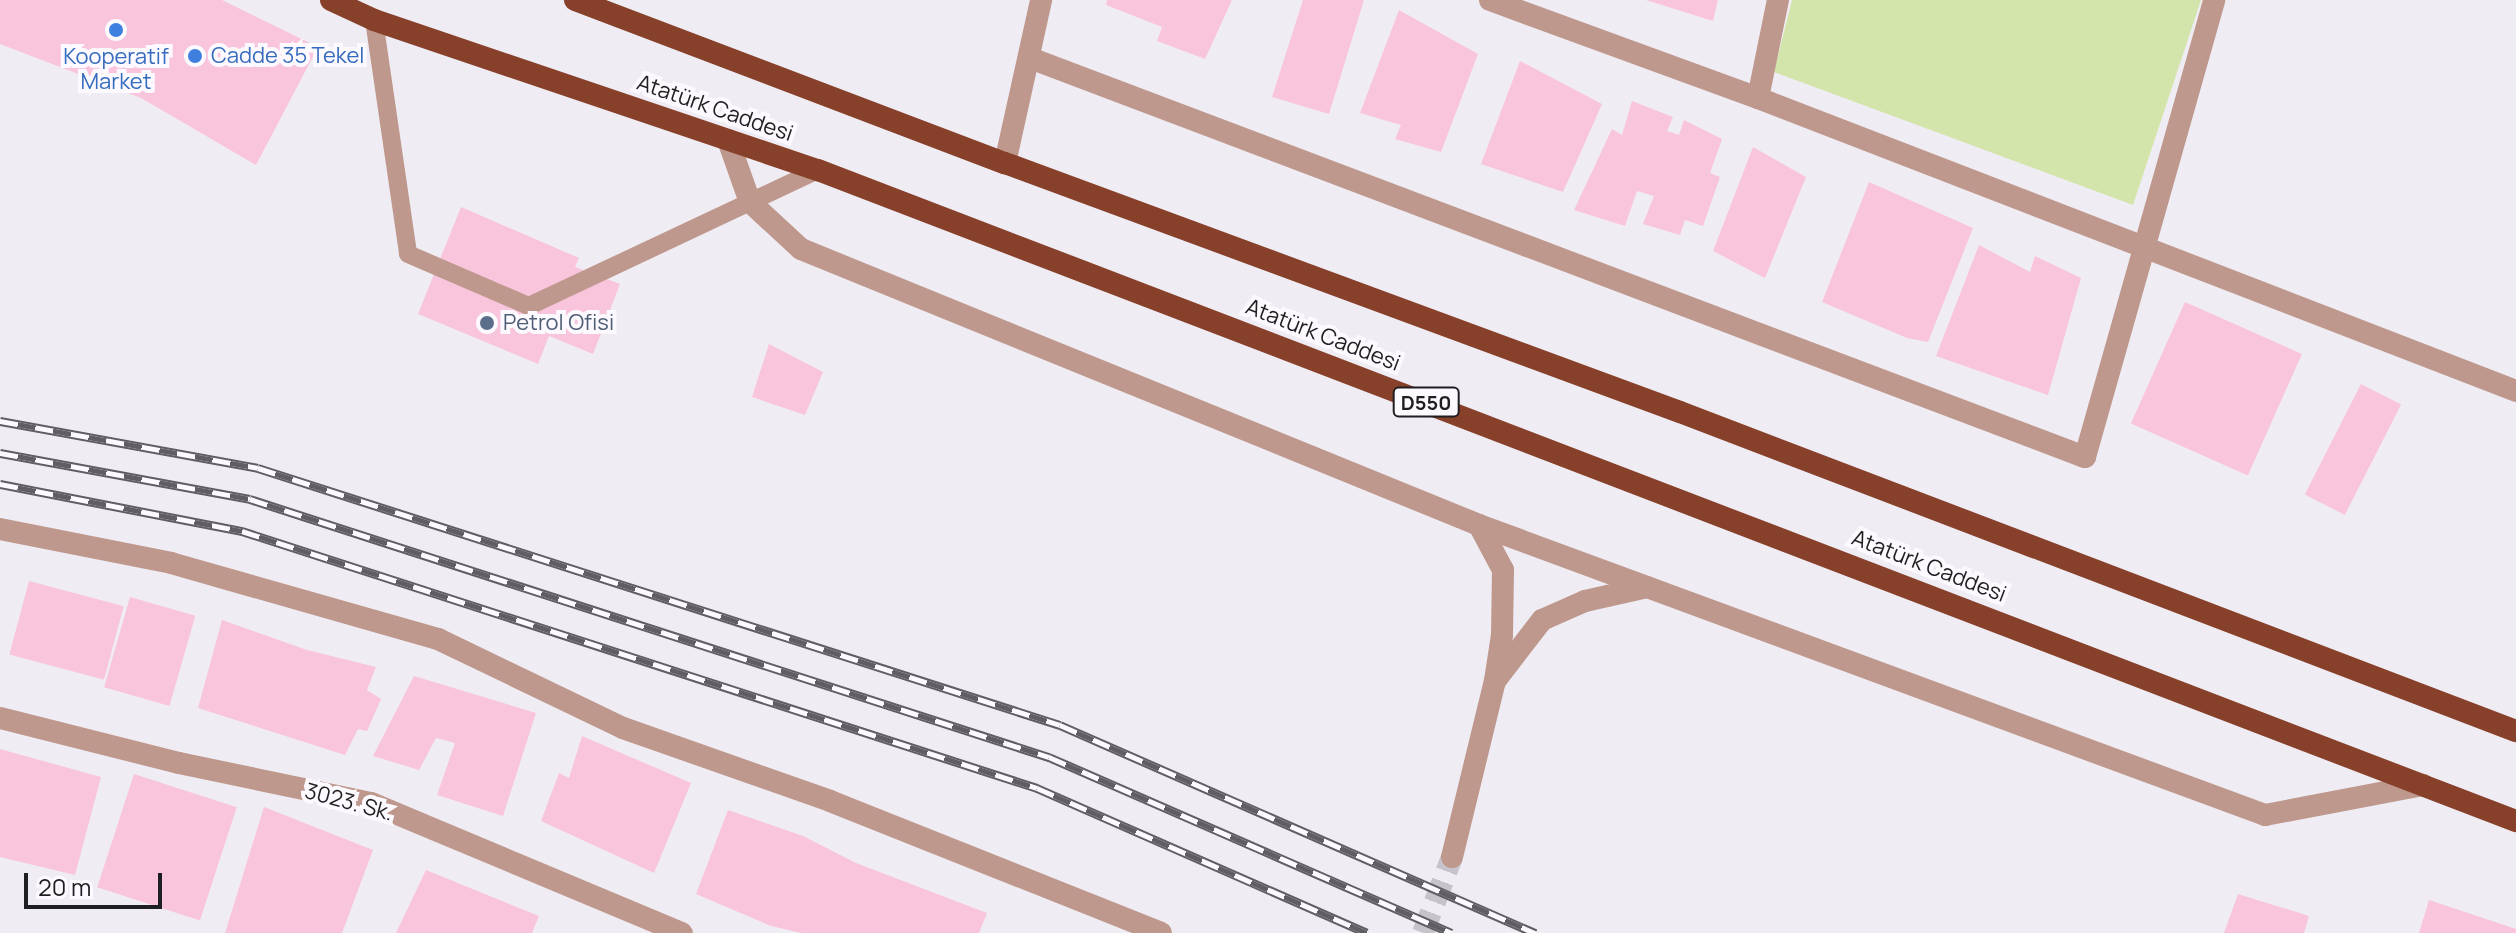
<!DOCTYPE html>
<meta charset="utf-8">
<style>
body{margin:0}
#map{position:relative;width:2516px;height:933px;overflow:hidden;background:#f0ecf4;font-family:Manrope,sans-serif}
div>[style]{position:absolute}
.green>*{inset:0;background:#d3e5aa}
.building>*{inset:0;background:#f9c5dc;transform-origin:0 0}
.minor-tunnel>*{height:22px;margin-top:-11px;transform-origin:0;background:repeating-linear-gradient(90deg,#c6c3ca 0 22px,transparent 0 33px)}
.service>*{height:18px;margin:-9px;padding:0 9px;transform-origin:9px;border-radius:9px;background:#be988c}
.minor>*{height:22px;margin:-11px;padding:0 11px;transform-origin:11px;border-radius:11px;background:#be988c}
.trunk>*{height:22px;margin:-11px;padding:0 11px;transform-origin:11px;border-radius:11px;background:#87412b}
.rail>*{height:9px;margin-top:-4.5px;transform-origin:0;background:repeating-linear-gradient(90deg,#fdfaff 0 18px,#605e63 0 36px);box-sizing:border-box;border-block:2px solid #605e63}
.dots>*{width:22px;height:22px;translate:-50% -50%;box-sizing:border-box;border:4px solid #fdfaff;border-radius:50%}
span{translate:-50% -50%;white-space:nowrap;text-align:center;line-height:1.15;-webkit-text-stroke:8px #fdfaff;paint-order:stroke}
.shield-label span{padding:2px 6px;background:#fdfaff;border:2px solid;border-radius:6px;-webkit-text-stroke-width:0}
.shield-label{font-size:20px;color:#1f1e21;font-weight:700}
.shop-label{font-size:22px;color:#366cbe}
.left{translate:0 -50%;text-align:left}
.street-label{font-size:22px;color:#1f1e21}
.service-label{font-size:22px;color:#4e5e75}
.scale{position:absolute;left:24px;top:873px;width:138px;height:36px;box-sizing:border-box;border:4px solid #1f1e21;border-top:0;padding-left:10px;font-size:24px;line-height:28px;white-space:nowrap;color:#1f1e21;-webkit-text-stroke:6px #fdfaff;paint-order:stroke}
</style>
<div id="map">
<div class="green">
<i style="clip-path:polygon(1792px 0,2201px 0,2133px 205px,1774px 72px)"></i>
</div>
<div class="building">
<i style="clip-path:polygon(0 0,222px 0,318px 47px,256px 165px,141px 98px,0 44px)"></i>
<i style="clip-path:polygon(1107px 0,1232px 0,1205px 59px,1157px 41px,1162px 27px,1106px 5px)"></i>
<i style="clip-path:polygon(1303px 0,1364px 0,1329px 114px,1272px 97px)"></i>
<i style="clip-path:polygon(1646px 0,1718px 0,1713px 21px)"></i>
<i style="clip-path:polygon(1399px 10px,1478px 54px,1441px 152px,1395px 139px,1401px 125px,1360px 113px)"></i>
<i style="clip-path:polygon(1520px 61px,1602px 104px,1563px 192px,1481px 164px)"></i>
<i style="clip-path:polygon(1632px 101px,1673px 117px,1667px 131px,1679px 135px,1684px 120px,1722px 139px,1710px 173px,1720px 177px,1703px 226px,1685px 220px,1680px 235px,1643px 224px,1654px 196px,1637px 191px,1625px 226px,1574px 210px,1612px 129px,1622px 135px)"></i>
<i style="clip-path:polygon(1753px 147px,1806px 177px,1765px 278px,1713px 251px)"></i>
<i style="clip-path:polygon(1869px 182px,1973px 228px,1928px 342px,1907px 338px,1822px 302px)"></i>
<i style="clip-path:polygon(461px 207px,579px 258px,575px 267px,620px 284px,593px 354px,549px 336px,538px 364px,418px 314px)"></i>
<i style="clip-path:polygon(1979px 245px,2030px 272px,2035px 256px,2081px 278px,2048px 395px,1936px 356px)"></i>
<i style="left:2185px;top:302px;width:128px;height:133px;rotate:24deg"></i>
<i style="clip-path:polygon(769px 344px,823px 372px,805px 415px,752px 397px)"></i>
<i style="left:2361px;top:384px;width:45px;height:124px;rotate:27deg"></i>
<i style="left:29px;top:581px;width:98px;height:76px;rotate:15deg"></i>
<i style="left:130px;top:597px;width:68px;height:94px;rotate:16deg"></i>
<i style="clip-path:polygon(222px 620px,307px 650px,376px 667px,367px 690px,381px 699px,367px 731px,358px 729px,345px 755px,198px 708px)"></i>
<i style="clip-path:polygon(414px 676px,536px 713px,503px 816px,437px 795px,455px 743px,436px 738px,419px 770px,373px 756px)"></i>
<i style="clip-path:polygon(582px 736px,691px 783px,654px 873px,541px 821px,559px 773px,569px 778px)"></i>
<i style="clip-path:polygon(0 749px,101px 777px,75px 875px,0 857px)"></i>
<i style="left:134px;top:774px;width:108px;height:119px;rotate:18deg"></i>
<i style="clip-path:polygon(264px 807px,373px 850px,342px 933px,225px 933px)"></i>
<i style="clip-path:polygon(728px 810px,803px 836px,856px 863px,987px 913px,979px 933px,801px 933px,771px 926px,696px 894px)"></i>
<i style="clip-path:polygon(426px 870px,539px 916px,532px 933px,396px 933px)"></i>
<i style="clip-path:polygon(2238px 894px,2309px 916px,2304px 933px,2224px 933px)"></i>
<i style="clip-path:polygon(2429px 900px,2516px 929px,2516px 933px,2419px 933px)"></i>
</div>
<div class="minor-tunnel">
<i style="left:1423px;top:933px;width:81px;rotate:-69.1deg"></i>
</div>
<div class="service">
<i style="left:374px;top:20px;width:236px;rotate:81.7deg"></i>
<i style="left:408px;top:254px;width:132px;rotate:23.3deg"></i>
<i style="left:529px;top:306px;width:319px;rotate:-25.2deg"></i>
</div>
<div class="minor">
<i style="left:1490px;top:0;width:285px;rotate:20.1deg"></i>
<i style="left:1758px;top:98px;width:813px;rotate:21.13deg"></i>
<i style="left:1030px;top:58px;width:1128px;rotate:20.72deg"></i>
<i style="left:2085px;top:457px;width:475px;rotate:-74.2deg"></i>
<i style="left:1758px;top:98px;width:100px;rotate:-78.5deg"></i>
<i style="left:728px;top:140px;width:66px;rotate:70.5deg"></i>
<i style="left:750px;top:202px;width:69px;rotate:42.7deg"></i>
<i style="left:801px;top:249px;width:732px;rotate:22.15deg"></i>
<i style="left:1479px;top:525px;width:838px;rotate:20.25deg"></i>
<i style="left:2265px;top:815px;width:161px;rotate:-10.8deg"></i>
<i style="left:1005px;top:163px;width:167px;rotate:-77.5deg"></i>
<i style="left:1479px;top:525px;width:51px;rotate:61.9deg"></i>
<i style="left:1503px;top:570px;width:65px;rotate:90.9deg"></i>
<i style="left:1502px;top:635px;width:47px;rotate:98.7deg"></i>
<i style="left:1495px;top:681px;width:77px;rotate:-52.4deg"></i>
<i style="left:1542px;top:620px;width:47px;rotate:-23.8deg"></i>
<i style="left:1585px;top:601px;width:64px;rotate:-12.7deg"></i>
<i style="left:0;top:529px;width:174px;rotate:11.2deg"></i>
<i style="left:171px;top:563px;width:278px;rotate:15.9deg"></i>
<i style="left:438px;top:639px;width:205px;rotate:25.7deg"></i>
<i style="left:623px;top:728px;width:219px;rotate:19.4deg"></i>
<i style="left:830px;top:801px;width:356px;rotate:21.7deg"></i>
<i style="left:0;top:718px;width:185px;rotate:14.1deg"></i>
<i style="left:179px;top:763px;width:196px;rotate:11.8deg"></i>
<i style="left:371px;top:803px;width:337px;rotate:22.7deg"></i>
<i style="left:1452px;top:857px;width:181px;rotate:-76.3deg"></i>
</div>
<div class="trunk">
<i style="left:331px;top:0;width:47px;rotate:24.9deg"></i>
<i style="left:374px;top:20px;width:469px;rotate:18.7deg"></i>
<i style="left:818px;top:170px;width:1819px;rotate:20.98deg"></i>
<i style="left:575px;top:0;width:460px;rotate:20.8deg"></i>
<i style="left:1005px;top:163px;width:719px;rotate:20.25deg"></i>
<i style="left:1680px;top:412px;width:895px;rotate:20.89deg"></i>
</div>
<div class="rail">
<i style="left:0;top:421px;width:262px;rotate:10.3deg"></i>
<i style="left:258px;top:468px;width:842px;rotate:17.77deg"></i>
<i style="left:1060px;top:725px;width:519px;rotate:23.65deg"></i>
<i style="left:0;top:453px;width:254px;rotate:10.4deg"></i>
<i style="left:250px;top:499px;width:840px;rotate:17.9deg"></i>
<i style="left:1049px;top:757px;width:439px;rotate:23.6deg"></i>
<i style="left:0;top:484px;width:247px;rotate:11deg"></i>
<i style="left:242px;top:531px;width:836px;rotate:17.91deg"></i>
<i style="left:1037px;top:788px;width:360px;rotate:23.7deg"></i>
</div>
<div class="dots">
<i style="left:116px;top:30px;background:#3f7fe0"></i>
<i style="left:195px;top:56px;background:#3f7fe0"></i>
<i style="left:487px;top:323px;background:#5c6f8a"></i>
</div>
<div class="shield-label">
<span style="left:1426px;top:402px">D550</span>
</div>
<div class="shop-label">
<span style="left:116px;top:69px">Kooperatif<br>Market</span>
<span class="left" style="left:211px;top:56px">Cadde 35 Tekel</span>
</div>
<div class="street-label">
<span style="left:715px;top:108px;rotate:19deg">Atatürk Caddesi</span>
<span style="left:1323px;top:335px;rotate:21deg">Atatürk Caddesi</span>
<span style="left:1929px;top:566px;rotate:21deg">Atatürk Caddesi</span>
<span style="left:349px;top:802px;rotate:15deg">3023. Sk.</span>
</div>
<div class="service-label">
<span class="left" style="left:503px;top:323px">Petrol Ofisi</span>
</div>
<div class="scale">20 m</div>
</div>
